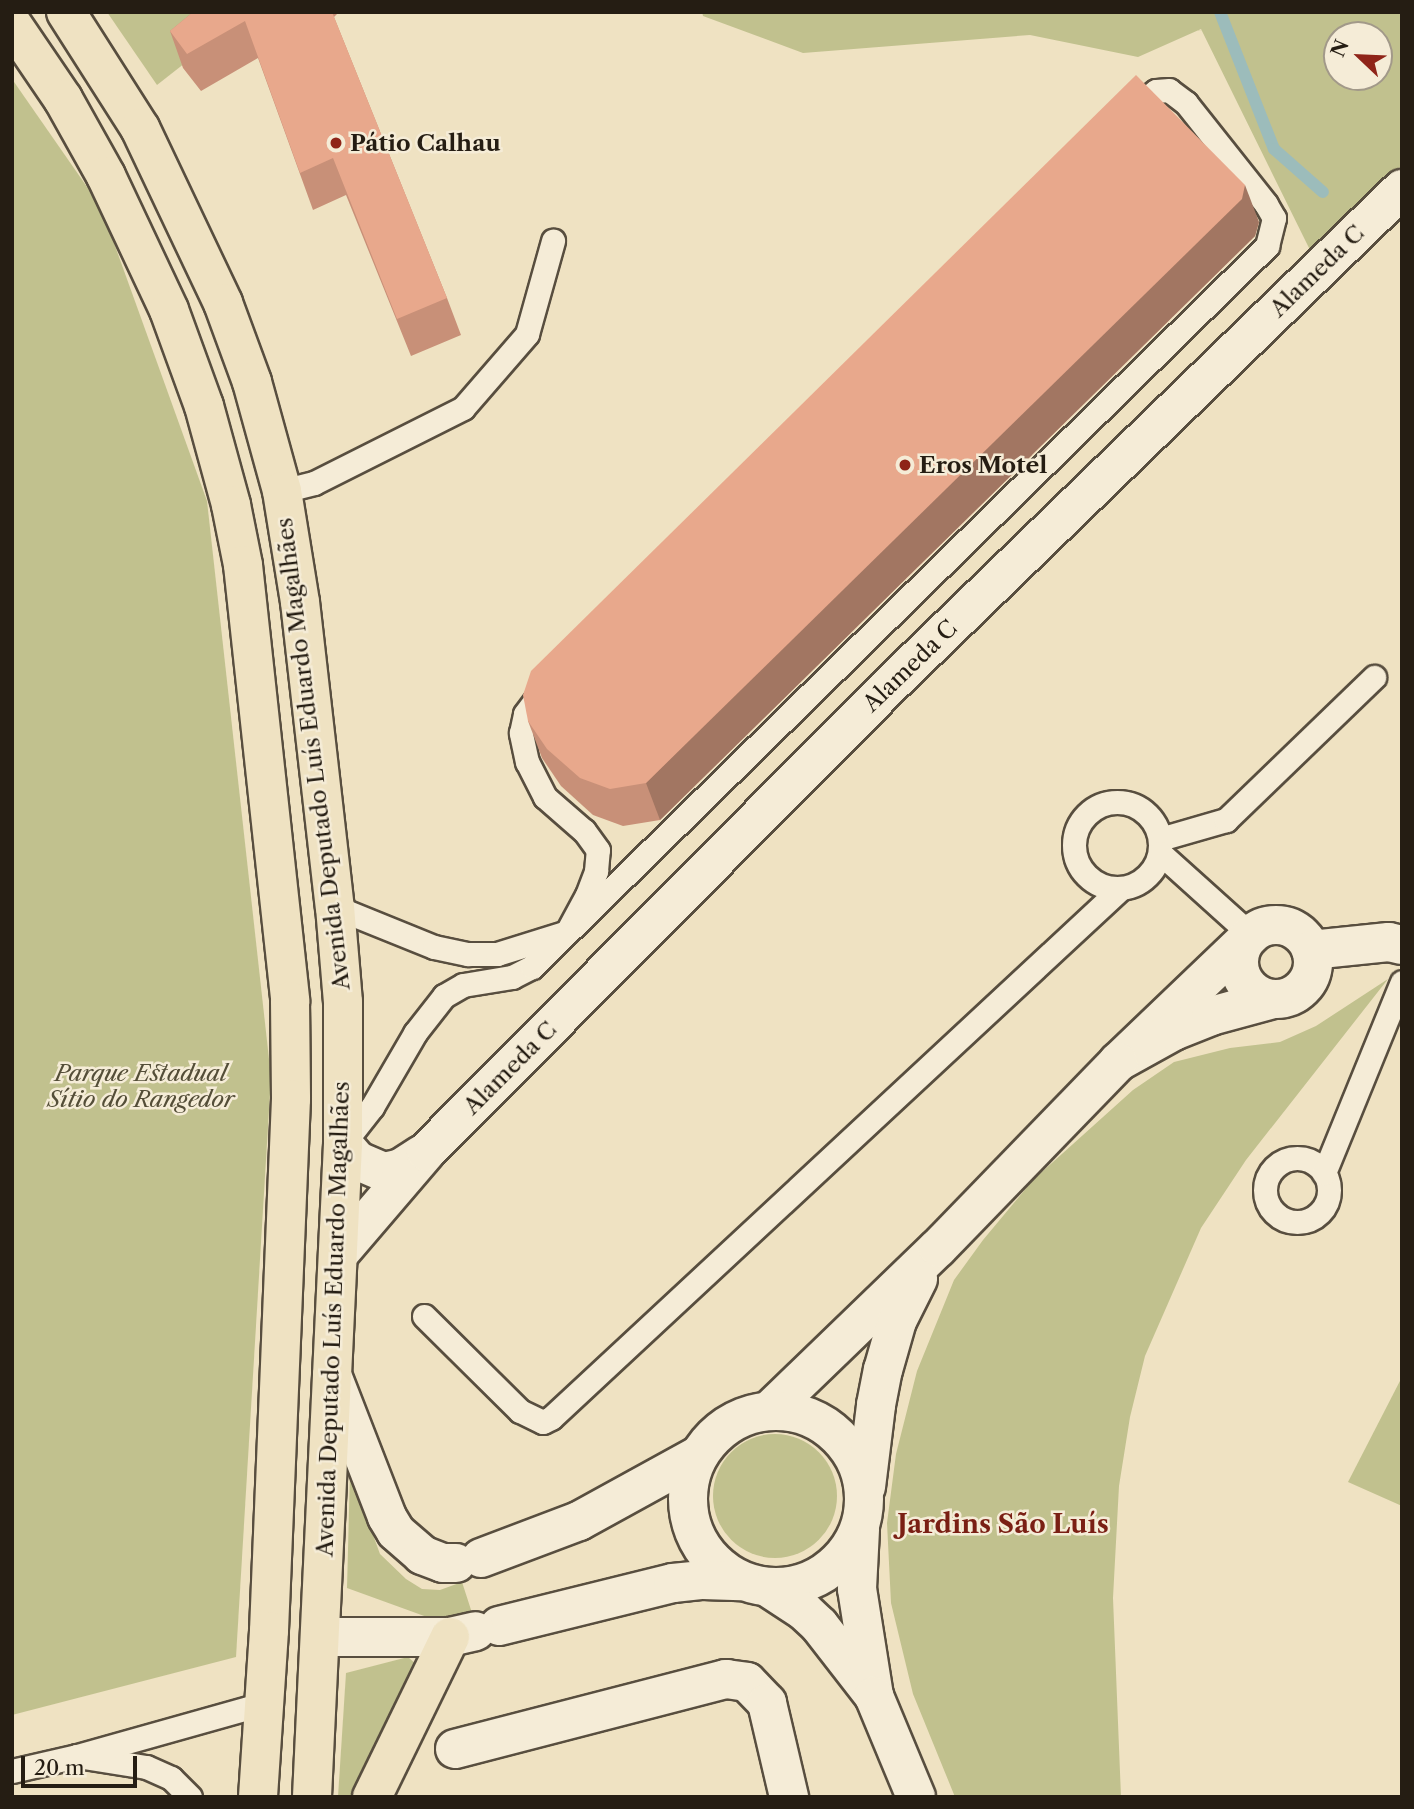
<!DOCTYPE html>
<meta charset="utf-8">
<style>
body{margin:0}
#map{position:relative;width:1414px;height:1809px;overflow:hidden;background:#efe2c2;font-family:"Libre Caslon Text",serif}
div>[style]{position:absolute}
.green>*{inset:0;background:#c1c18e}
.round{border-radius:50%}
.stream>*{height:12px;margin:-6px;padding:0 6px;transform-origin:6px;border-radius:6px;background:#9cbcbb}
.roads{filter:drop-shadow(2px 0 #584e3f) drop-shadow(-2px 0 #584e3f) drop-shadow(0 2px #584e3f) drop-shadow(0 -2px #584e3f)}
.lane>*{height:23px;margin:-11.5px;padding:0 11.5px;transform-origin:11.5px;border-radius:11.5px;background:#f5ecd7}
.lane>.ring{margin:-11.5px;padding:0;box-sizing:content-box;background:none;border:23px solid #f5ecd7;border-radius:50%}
.street>*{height:38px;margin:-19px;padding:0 19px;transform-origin:19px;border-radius:19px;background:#f5ecd7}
.street>.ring{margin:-19px;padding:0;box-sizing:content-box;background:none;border:38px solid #f5ecd7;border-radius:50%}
.secondary>*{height:38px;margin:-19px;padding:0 19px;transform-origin:19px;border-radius:19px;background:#f5ecd7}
.primary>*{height:38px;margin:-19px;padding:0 19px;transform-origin:19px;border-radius:19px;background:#efe2c2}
.wall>*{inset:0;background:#c89078}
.shaded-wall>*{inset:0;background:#a27662}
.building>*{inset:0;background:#e8a88c}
.dots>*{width:19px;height:19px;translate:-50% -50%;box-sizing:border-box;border:4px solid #f5ecd7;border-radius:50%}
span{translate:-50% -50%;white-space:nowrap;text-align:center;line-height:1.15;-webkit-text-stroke:5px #f5ecd7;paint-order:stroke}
.poi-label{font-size:23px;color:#251d13;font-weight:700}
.left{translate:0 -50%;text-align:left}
.street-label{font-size:23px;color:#251d13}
.park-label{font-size:23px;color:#544e38;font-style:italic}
.quarter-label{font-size:26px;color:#7a1f14;font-weight:700}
.frame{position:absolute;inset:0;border:14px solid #251d13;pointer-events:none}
.north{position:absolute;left:1323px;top:21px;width:70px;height:70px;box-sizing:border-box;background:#f5ecd7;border:2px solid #a29989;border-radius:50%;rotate:293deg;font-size:19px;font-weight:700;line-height:28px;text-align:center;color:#251d13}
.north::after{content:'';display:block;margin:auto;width:24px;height:32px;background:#8f2418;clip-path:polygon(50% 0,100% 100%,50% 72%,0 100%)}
.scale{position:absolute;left:21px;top:1756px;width:116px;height:32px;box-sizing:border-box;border:4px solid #251d13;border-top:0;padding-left:9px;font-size:21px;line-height:24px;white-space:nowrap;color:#251d13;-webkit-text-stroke:5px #f5ecd7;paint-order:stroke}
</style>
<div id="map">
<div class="green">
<i style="clip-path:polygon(107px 12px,250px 12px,157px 85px)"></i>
<i style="clip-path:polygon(evenodd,702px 12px,1402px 12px,1402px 165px,1310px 250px,1201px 29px,1138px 57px,1030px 35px,803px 53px,703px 16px,702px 12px,1337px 35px,1379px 35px,1379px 77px,1337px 77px,1337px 35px)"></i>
<i style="clip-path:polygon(12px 79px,101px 207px,207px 501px,271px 1077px,236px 1657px,12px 1715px)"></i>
<i style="clip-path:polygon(1388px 979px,1246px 1160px,1201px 1228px,1145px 1356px,1130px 1417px,1119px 1486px,1113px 1598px,1121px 1797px,955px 1797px,913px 1694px,891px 1603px,887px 1523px,896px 1454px,917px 1371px,954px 1280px,983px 1240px,1033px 1180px,1133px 1090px,1174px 1062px,1230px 1048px,1280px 1042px,1316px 1026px)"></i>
<i style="clip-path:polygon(1402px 1377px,1402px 1506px,1348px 1482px)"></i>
<i class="round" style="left:713px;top:1434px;width:124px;height:124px"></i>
<i style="clip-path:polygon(350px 1472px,380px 1554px,406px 1579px,422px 1589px,440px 1590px,462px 1582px,473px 1616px,438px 1621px,347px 1588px)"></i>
<i style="clip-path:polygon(408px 1657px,417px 1665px,362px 1797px,338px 1797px,346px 1673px)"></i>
</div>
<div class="stream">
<i style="left:1220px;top:12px;width:147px;rotate:68.5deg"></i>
<i style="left:1274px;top:149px;width:65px;rotate:41.3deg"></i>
</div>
<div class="roads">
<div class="lane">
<i style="left:282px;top:491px;width:33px;rotate:-14deg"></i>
<i style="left:314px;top:483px;width:167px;rotate:-26.7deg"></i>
<i style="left:463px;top:408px;width:98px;rotate:-49.1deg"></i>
<i style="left:527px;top:334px;width:97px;rotate:-74.4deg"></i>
<i class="ring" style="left:1074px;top:802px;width:63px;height:63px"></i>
<i style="left:1160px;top:839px;width:69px;rotate:-16.1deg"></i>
<i style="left:1226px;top:820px;width:206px;rotate:-44deg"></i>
<i style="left:1160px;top:853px;width:122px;rotate:42deg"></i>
<i style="left:335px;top:907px;width:107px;rotate:22deg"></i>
<i style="left:434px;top:947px;width:35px;rotate:12deg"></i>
<i style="left:468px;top:954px;width:29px"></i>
<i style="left:497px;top:954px;width:73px;rotate:-17.4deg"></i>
<i style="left:567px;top:932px;width:42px;rotate:-61.6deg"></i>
<i style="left:587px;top:895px;width:26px;rotate:-69deg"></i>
<i style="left:596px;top:871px;width:21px;rotate:-85deg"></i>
<i style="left:598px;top:850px;width:24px;rotate:-126deg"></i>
<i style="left:584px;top:831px;width:52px;rotate:-138.9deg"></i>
<i style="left:545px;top:797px;width:39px;rotate:-117deg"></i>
<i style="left:527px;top:762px;width:30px;rotate:-102deg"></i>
<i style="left:521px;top:733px;width:19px;rotate:-78deg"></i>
<i style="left:525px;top:714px;width:30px;rotate:-53deg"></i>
<i style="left:343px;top:1144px;width:47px;rotate:-51.9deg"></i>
<i style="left:372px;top:1107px;width:86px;rotate:-59.8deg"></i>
<i style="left:415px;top:1033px;width:47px;rotate:-51.9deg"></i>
<i style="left:444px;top:996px;width:22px;rotate:-30deg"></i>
<i style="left:463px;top:985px;width:50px;rotate:-9.3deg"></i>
<i style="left:512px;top:977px;width:22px;rotate:-27deg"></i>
<i style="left:532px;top:967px;width:1030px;rotate:-44.45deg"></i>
<i style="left:1267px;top:246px;width:29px;rotate:-76deg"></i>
<i style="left:1274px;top:218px;width:16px;rotate:-120deg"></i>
<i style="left:1266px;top:204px;width:129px;rotate:-128.4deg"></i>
<i style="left:1186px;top:103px;width:21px;rotate:-143deg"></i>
<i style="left:1169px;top:90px;width:13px;rotate:176deg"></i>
<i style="left:1156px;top:91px;width:31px;rotate:143deg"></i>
<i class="ring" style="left:1265px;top:1158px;width:41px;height:41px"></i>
<i style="left:1324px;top:1173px;width:206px;rotate:-67.8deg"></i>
<i style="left:424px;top:1316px;width:135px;rotate:44.7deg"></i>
<i style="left:520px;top:1411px;width:25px;rotate:26deg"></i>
<i style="left:543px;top:1422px;width:9px;rotate:-27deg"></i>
<i style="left:551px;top:1418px;width:777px;rotate:-42.91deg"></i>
<i style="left:12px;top:1771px;width:67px;rotate:-13deg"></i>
<i style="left:190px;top:1797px;width:27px;rotate:-135deg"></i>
<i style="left:171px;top:1778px;width:27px;rotate:-156deg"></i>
<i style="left:146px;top:1767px;width:70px;rotate:-170.9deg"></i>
<i style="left:77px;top:1756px;width:196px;rotate:-15.7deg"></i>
</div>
<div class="street">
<i class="ring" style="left:1239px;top:925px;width:36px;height:36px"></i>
<i style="left:1251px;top:935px;width:184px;rotate:136.3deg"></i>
<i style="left:1118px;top:1062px;width:64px;rotate:-29deg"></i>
<i style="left:1174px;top:1031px;width:40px;rotate:-22deg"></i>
<i style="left:1211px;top:1016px;width:64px;rotate:-15.3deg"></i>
<i style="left:1311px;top:950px;width:78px;rotate:-5.9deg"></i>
<i style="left:1389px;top:942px;width:13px;rotate:13deg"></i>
<i style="left:332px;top:1375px;width:152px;rotate:68.8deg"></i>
<i style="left:387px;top:1517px;width:17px;rotate:59deg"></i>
<i style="left:396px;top:1532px;width:35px;rotate:41deg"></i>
<i style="left:422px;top:1555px;width:22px;rotate:21deg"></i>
<i style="left:443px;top:1563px;width:13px"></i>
<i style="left:770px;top:1410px;width:233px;rotate:-44deg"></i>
<i style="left:938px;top:1248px;width:259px;rotate:-45.9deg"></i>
<i class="ring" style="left:688px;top:1411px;width:138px;height:138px"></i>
<i style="left:866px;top:1487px;width:83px;rotate:-83deg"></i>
<i style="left:876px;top:1405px;width:36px;rotate:-79deg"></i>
<i style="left:883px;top:1370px;width:51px;rotate:-74.1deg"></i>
<i style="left:897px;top:1321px;width:47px;rotate:-63.4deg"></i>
<i style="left:481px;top:1558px;width:105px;rotate:-20.7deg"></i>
<i style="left:579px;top:1521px;width:137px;rotate:-28.8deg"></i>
<i style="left:769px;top:1588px;width:42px;rotate:33.3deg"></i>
<i style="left:804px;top:1611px;width:21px;rotate:43deg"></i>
<i style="left:819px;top:1625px;width:90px;rotate:52.2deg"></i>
<i style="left:874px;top:1696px;width:108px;rotate:-99deg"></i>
<i style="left:857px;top:1589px;width:60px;rotate:-87.1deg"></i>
<i style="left:499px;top:1626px;width:179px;rotate:-13.9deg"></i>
<i style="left:673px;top:1583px;width:30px;rotate:-6deg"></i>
<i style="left:703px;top:1580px;width:38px;rotate:2deg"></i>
<i style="left:320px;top:1637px;width:130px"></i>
<i style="left:450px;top:1637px;width:26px;rotate:-13deg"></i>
<i style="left:874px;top:1696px;width:109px;rotate:67.4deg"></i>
<i style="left:455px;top:1749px;width:280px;rotate:-14.5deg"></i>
<i style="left:726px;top:1679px;width:21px;rotate:8deg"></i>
<i style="left:747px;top:1682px;width:29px;rotate:46deg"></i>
<i style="left:767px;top:1703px;width:97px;rotate:76.8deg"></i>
</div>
<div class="secondary">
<i style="left:343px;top:1144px;width:23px;rotate:49deg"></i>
<i style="left:358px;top:1161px;width:28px;rotate:23deg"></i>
<i style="left:384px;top:1172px;width:17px;rotate:-13deg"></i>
<i style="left:401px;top:1168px;width:24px;rotate:-33deg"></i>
<i style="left:338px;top:1255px;width:135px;rotate:-49.5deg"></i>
<i style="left:426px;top:1152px;width:658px;rotate:-45.18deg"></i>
<i style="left:890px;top:685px;width:713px;rotate:-44.09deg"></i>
</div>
<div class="primary">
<i style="left:66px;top:12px;width:138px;rotate:57.5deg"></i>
<i style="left:140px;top:128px;width:194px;rotate:64.6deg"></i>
<i style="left:223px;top:303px;width:84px;rotate:69.8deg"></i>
<i style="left:252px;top:382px;width:113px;rotate:74.6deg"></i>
<i style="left:282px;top:491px;width:112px;rotate:80.8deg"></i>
<i style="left:300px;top:602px;width:307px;rotate:83.5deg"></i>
<i style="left:335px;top:907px;width:95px;rotate:85.2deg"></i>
<i style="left:343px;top:1002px;width:142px;rotate:90deg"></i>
<i style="left:343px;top:1144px;width:654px;rotate:92.72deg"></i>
<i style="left:12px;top:24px;width:91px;rotate:55.8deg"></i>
<i style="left:63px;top:99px;width:88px;rotate:60.8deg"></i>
<i style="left:106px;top:176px;width:148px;rotate:64.8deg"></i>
<i style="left:169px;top:310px;width:102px;rotate:70deg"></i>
<i style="left:204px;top:406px;width:103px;rotate:74.7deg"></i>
<i style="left:231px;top:505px;width:61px;rotate:78.7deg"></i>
<i style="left:243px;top:565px;width:439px;rotate:83.8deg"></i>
<i style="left:290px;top:1001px;width:98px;rotate:89.4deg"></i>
<i style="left:291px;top:1099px;width:532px;rotate:92.37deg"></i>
<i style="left:269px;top:1631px;width:166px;rotate:93.8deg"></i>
<i style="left:372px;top:1797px;width:178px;rotate:-64deg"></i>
</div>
</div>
<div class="wall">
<i style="clip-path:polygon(193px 12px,339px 12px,334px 17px,447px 298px,461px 335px,411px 356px,346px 195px,313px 210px,258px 58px,201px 91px,183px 68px,170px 31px)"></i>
<i style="clip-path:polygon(1259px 222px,1255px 236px,660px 820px,623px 826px,593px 815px,561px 786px,542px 758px,528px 721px)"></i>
</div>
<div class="shaded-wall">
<i style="clip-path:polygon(1245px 185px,1259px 222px,1255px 236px,660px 820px,646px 783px)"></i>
</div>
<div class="building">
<i style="clip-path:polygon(193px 12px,332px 12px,447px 298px,397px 319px,333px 158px,300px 173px,245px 21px,187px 54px,170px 31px)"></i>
<i style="clip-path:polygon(1136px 75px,1245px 185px,1242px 199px,646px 783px,610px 789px,580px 778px,547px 749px,528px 721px,523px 695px,531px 671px)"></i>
</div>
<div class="dots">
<i style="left:336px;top:143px;background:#8f2418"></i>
<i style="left:905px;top:465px;background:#8f2418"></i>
</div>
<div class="poi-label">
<span class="left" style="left:350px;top:143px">Pátio Calhau</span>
<span class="left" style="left:919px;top:465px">Eros Motel</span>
</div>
<div class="street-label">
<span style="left:1317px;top:271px;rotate:-44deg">Alameda C</span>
<span style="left:910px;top:666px;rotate:-44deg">Alameda C</span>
<span style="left:313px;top:754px;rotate:-97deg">Avenida Deputado Luís Eduardo Magalhães</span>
<span style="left:510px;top:1068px;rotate:-45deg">Alameda C</span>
<span style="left:333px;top:1319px;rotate:-88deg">Avenida Deputado Luís Eduardo Magalhães</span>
</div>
<div class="park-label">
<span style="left:141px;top:1086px">Parque Estadual<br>Sítio do Rangedor</span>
</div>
<div class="quarter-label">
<span style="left:1003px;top:1525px">Jardins São Luís</span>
</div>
<div class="frame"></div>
<div class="north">N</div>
<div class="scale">20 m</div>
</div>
